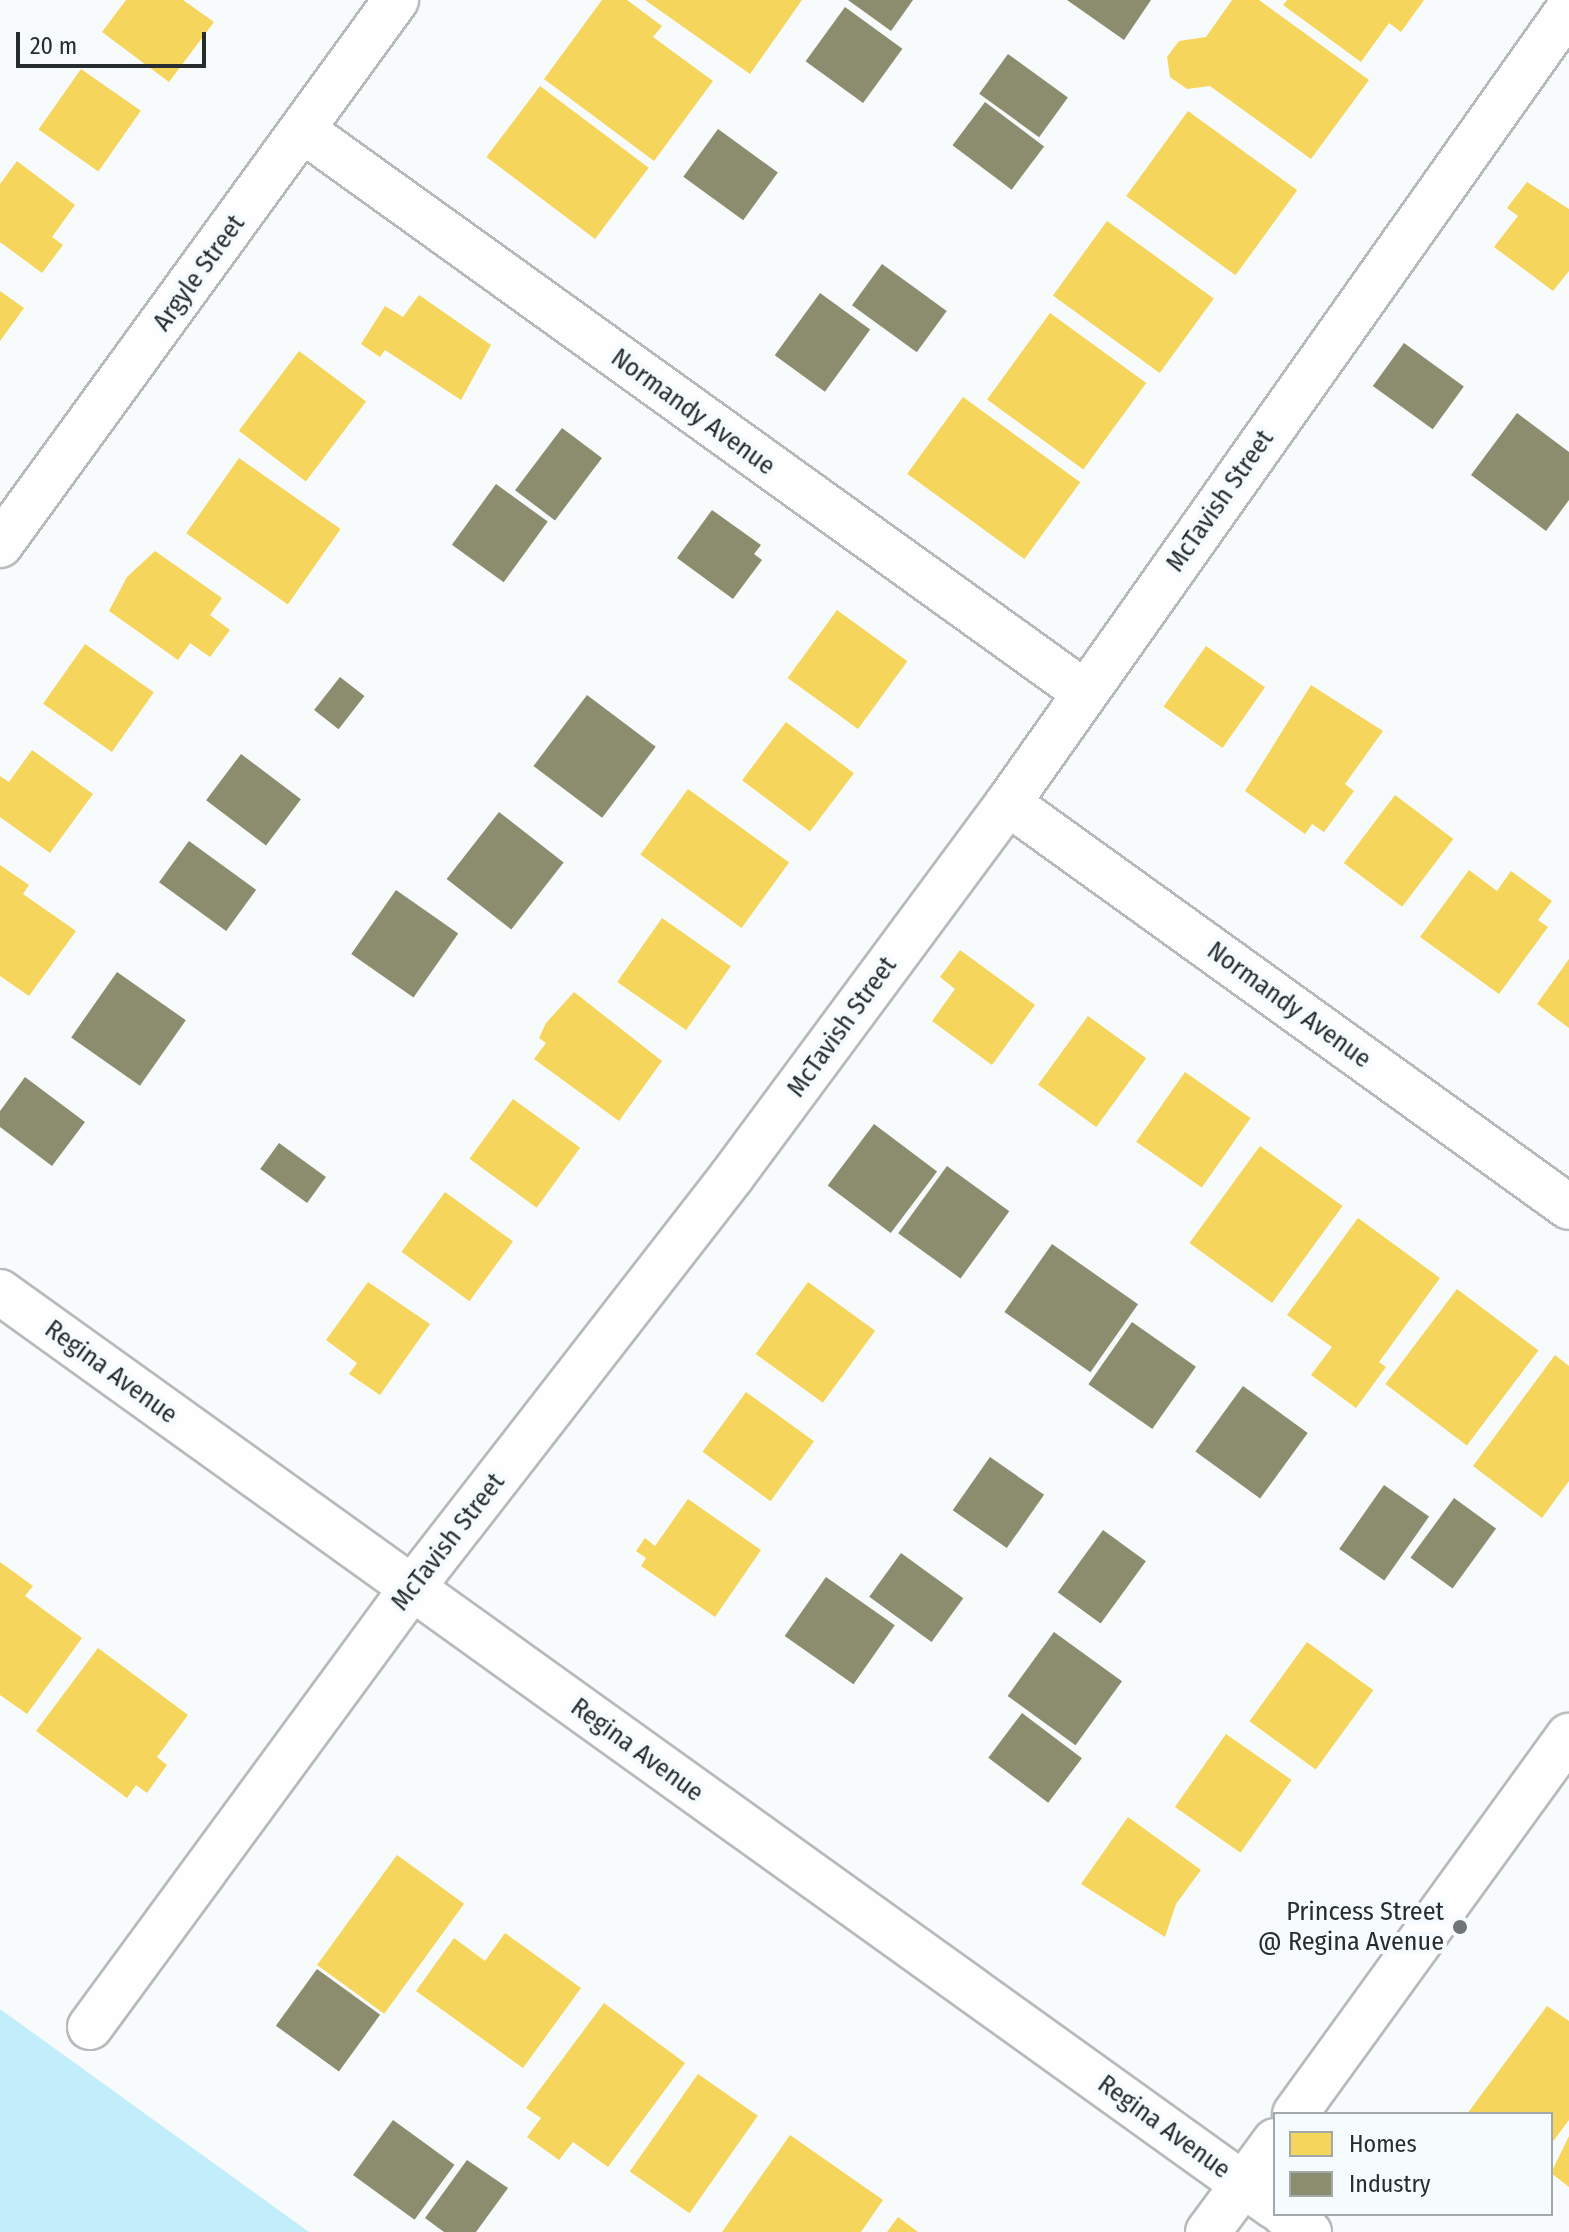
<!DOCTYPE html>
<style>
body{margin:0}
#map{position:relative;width:1569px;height:2232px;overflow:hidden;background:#f8fbfc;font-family:"Fira Sans Condensed",sans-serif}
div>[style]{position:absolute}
.green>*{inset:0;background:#c2edfb}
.homes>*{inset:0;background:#f6d55c;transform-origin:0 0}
.industry>*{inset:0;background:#8c8c6e;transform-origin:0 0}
.roads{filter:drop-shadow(2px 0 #b7babb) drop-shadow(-2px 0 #b7babb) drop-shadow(0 2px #b7babb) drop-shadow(0 -2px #b7babb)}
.minor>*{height:44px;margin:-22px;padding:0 22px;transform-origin:22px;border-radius:22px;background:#fefeff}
.dots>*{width:22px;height:22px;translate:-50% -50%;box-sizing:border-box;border:4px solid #f6fcfe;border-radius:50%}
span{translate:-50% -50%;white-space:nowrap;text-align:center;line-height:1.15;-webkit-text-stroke:8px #f6fcfe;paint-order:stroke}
.street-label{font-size:26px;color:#272d2f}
.poi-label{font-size:26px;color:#272d2f}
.right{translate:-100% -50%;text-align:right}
.legend{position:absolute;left:1273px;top:2112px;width:280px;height:104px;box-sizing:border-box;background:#f6fcfe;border:2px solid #a3a9ab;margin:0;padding:10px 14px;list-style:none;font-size:24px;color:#272d2f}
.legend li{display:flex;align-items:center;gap:16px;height:40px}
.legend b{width:40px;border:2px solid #a3a9ab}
.scale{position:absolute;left:16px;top:32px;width:190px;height:36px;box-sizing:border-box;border:4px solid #272d2f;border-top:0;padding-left:10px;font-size:24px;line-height:28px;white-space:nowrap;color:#272d2f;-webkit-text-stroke:6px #f6fcfe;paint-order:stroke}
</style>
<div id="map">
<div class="green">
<i style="clip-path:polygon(0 2009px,309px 2232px,0 2232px)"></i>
</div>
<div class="homes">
<i style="clip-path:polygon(126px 0,183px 0,214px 22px,169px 82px,102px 32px)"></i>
<i style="clip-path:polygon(602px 0,627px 0,662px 26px,653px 37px,713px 81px,654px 161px,544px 79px)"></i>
<i style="clip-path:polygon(645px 0,802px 0,750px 74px)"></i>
<i style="clip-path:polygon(1232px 0,1259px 0,1369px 80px,1311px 159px,1210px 86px,1187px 89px,1170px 77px,1167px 57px,1179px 41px,1206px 37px)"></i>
<i style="clip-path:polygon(1287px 0,1424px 0,1401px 32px,1389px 23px,1361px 62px,1283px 5px)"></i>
<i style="left:81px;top:69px;width:73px;height:74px;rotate:35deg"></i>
<i style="left:540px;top:86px;width:136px;height:89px;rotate:37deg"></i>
<i style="left:1188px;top:111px;width:135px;height:105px;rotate:36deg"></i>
<i style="clip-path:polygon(17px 161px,75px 205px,52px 237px,63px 245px,42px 273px,0 242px,0 184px)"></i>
<i style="clip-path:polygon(1527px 182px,1569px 209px,1569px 271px,1553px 291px,1494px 247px,1518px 216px,1507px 208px)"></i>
<i style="left:1107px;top:221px;width:132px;height:92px;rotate:36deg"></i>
<i style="clip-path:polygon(0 291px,24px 308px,0 341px)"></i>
<i style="clip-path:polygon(419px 295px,491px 345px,461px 400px,385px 350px,380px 357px,361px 344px,385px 306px,403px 317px)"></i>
<i style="left:1050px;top:313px;width:119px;height:107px;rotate:36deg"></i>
<i style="left:299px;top:351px;width:84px;height:100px;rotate:37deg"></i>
<i style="left:963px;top:397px;width:145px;height:95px;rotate:36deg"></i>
<i style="left:239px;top:458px;width:124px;height:92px;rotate:35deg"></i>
<i style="clip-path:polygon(155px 551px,222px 598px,210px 615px,230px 630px,210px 657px,190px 643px,178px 660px,109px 611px,127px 577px)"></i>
<i style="left:837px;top:610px;width:87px;height:84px;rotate:36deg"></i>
<i style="left:85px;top:644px;width:84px;height:73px;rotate:35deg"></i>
<i style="left:1206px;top:646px;width:72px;height:74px;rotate:35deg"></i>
<i style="clip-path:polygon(1311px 685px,1383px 731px,1345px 784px,1354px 791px,1324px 832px,1312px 824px,1305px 834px,1245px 791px)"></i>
<i style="left:786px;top:722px;width:85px;height:73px;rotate:37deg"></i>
<i style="clip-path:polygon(32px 750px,93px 794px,50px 853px,0 817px,0 776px,9px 782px)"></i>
<i style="left:688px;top:789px;width:125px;height:81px;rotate:36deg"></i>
<i style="left:1395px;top:795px;width:73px;height:85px;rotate:37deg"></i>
<i style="clip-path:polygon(0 865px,29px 885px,23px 894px,76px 931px,29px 996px,0 976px)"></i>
<i style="clip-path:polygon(1469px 870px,1497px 891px,1511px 871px,1552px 901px,1538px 920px,1548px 927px,1499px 994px,1420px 937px)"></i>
<i style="left:662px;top:918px;width:84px;height:78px;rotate:35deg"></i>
<i style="clip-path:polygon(960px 950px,1035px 1005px,992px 1065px,932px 1021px,955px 989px,940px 977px)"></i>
<i style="clip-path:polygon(1569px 959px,1569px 1028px,1537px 1004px)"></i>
<i style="clip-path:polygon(574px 992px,662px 1061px,619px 1121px,534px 1059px,546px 1043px,539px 1038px,546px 1023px)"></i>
<i style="left:1088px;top:1016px;width:72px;height:85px;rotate:36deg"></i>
<i style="left:1185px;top:1072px;width:80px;height:85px;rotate:35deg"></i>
<i style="left:513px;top:1099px;width:83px;height:74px;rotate:36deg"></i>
<i style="left:1260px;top:1146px;width:102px;height:120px;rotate:36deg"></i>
<i style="left:445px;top:1192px;width:84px;height:74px;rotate:36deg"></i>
<i style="clip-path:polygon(1358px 1218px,1440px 1278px,1379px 1362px,1386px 1367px,1356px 1408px,1311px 1375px,1332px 1347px,1287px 1315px)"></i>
<i style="clip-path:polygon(368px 1282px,430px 1324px,380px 1395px,349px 1374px,357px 1363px,326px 1340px)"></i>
<i style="left:808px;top:1282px;width:83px;height:89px;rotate:36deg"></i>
<i style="left:1457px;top:1289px;width:102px;height:119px;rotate:37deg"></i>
<i style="clip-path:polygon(1555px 1355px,1569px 1366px,1569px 1481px,1542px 1518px,1473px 1466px)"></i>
<i style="left:746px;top:1392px;width:84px;height:74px;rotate:36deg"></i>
<i style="clip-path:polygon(688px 1499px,761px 1550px,715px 1617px,641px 1566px,646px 1558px,636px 1551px,645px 1538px,655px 1546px)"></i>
<i style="clip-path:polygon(0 1562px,33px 1586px,25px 1596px,82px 1638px,27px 1714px,0 1695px)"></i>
<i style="left:1307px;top:1642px;width:82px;height:98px;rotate:36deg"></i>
<i style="clip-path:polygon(98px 1648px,188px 1715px,157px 1757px,167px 1765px,147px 1793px,136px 1785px,127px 1798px,36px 1731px)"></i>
<i style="left:1226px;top:1734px;width:80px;height:89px;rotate:35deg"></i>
<i style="clip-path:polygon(1128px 1817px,1201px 1870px,1176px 1904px,1165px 1937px,1081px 1884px)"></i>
<i style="left:397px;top:1855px;width:83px;height:136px;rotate:36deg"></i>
<i style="clip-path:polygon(505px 1933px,581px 1988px,523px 2068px,416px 1991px,454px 1938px,485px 1961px)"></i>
<i style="clip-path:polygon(604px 2003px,685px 2063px,608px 2167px,573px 2142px,559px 2160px,527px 2137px,541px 2118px,526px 2108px)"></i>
<i style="clip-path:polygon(1547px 2006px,1569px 2021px,1569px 2120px,1551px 2144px,1551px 2114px,1467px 2114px)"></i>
<i style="left:698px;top:2074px;width:73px;height:119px;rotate:35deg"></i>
<i style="clip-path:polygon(790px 2135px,883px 2200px,861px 2232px,722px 2232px)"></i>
<i style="clip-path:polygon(1569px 2136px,1569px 2187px,1551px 2173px)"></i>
<i style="clip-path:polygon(898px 2217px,918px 2232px,887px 2232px)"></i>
</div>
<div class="industry">
<i style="clip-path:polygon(848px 0,913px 0,891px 31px)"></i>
<i style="clip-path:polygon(1067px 0,1151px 0,1124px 40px)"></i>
<i style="left:845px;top:7px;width:71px;height:67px;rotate:36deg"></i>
<i style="left:1008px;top:54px;width:74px;height:49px;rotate:36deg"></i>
<i style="left:985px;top:102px;width:74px;height:54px;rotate:37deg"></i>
<i style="left:718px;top:129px;width:74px;height:59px;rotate:36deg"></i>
<i style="left:882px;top:264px;width:80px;height:51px;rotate:36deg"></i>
<i style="left:820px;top:293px;width:62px;height:77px;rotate:36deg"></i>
<i style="left:1404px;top:343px;width:74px;height:53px;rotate:36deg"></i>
<i style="clip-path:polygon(1517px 413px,1569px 452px,1569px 500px,1546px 531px,1471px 475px)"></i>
<i style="left:562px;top:428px;width:50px;height:78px;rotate:37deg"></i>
<i style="left:496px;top:484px;width:64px;height:75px;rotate:36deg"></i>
<i style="clip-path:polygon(712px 510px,761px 545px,754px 554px,762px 560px,733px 599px,677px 558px)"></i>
<i style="left:340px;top:677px;width:31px;height:42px;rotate:38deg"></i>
<i style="left:587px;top:695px;width:86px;height:89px;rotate:37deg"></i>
<i style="left:241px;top:754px;width:75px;height:58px;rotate:37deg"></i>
<i style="left:499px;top:812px;width:82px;height:85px;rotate:38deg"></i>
<i style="left:189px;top:841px;width:83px;height:51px;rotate:36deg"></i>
<i style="left:396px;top:890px;width:76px;height:78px;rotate:35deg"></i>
<i style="left:117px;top:972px;width:84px;height:80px;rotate:35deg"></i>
<i style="clip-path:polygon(25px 1077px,85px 1122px,52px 1166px,0 1127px,0 1111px)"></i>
<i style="left:874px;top:1124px;width:79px;height:77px;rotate:37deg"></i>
<i style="left:279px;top:1143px;width:58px;height:32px;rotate:36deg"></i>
<i style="left:947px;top:1166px;width:77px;height:83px;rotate:36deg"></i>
<i style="left:1052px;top:1244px;width:105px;height:83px;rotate:35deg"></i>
<i style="left:1132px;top:1322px;width:78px;height:76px;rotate:35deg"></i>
<i style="left:1243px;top:1386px;width:80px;height:81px;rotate:36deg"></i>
<i style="left:990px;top:1457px;width:66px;height:65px;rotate:35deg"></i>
<i style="left:1384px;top:1485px;width:55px;height:78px;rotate:35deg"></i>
<i style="left:1454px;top:1498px;width:52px;height:74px;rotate:36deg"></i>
<i style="left:1103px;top:1530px;width:53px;height:77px;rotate:36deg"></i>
<i style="left:901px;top:1553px;width:77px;height:54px;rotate:36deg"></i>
<i style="left:826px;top:1577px;width:84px;height:72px;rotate:35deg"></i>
<i style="left:1054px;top:1632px;width:84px;height:79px;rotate:36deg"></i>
<i style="left:1022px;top:1713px;width:75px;height:56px;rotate:37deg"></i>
<i style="left:317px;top:1969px;width:78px;height:70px;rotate:36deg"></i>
<i style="left:393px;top:2120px;width:76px;height:68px;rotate:36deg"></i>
<i style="clip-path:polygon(467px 2160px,508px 2188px,476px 2232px,444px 2232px,425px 2218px)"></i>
</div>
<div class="roads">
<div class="minor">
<i style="left:304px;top:131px;width:961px;rotate:35.72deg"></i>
<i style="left:0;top:545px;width:674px;rotate:-54deg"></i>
<i style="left:1008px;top:803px;width:691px;rotate:35.76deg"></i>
<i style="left:0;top:1292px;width:1569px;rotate:35.67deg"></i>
<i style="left:90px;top:2027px;width:544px;rotate:-53.74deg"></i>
<i style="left:412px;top:1588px;width:522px;rotate:-52.16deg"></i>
<i style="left:732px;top:1176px;width:464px;rotate:-53.5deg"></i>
<i style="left:1008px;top:803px;width:972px;rotate:-54.76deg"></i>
<i style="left:1295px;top:2114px;width:467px;rotate:-54.1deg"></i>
<i style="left:1284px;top:2214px;width:31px;rotate:36deg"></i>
<i style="left:1208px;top:2232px;width:113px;rotate:-53.6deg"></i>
</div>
</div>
<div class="dots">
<i style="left:1460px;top:1927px;background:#707577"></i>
</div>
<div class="street-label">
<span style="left:199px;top:273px;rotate:-54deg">Argyle Street</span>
<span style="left:693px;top:412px;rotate:36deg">Normandy Avenue</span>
<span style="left:1220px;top:501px;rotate:-55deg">McTavish Street</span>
<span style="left:1289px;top:1005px;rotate:36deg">Normandy Avenue</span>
<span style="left:842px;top:1027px;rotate:-54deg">McTavish Street</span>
<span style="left:111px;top:1372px;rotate:36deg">Regina Avenue</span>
<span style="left:448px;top:1542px;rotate:-52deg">McTavish Street</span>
<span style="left:637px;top:1750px;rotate:36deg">Regina Avenue</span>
<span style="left:1164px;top:2127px;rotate:36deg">Regina Avenue</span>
</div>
<div class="poi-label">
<span class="right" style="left:1444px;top:1927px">Princess Street<br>@ Regina Avenue</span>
</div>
<ul class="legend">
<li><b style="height:22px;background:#f6d55c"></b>Homes</li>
<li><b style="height:22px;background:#8c8c6e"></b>Industry</li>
</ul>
<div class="scale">20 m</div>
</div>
